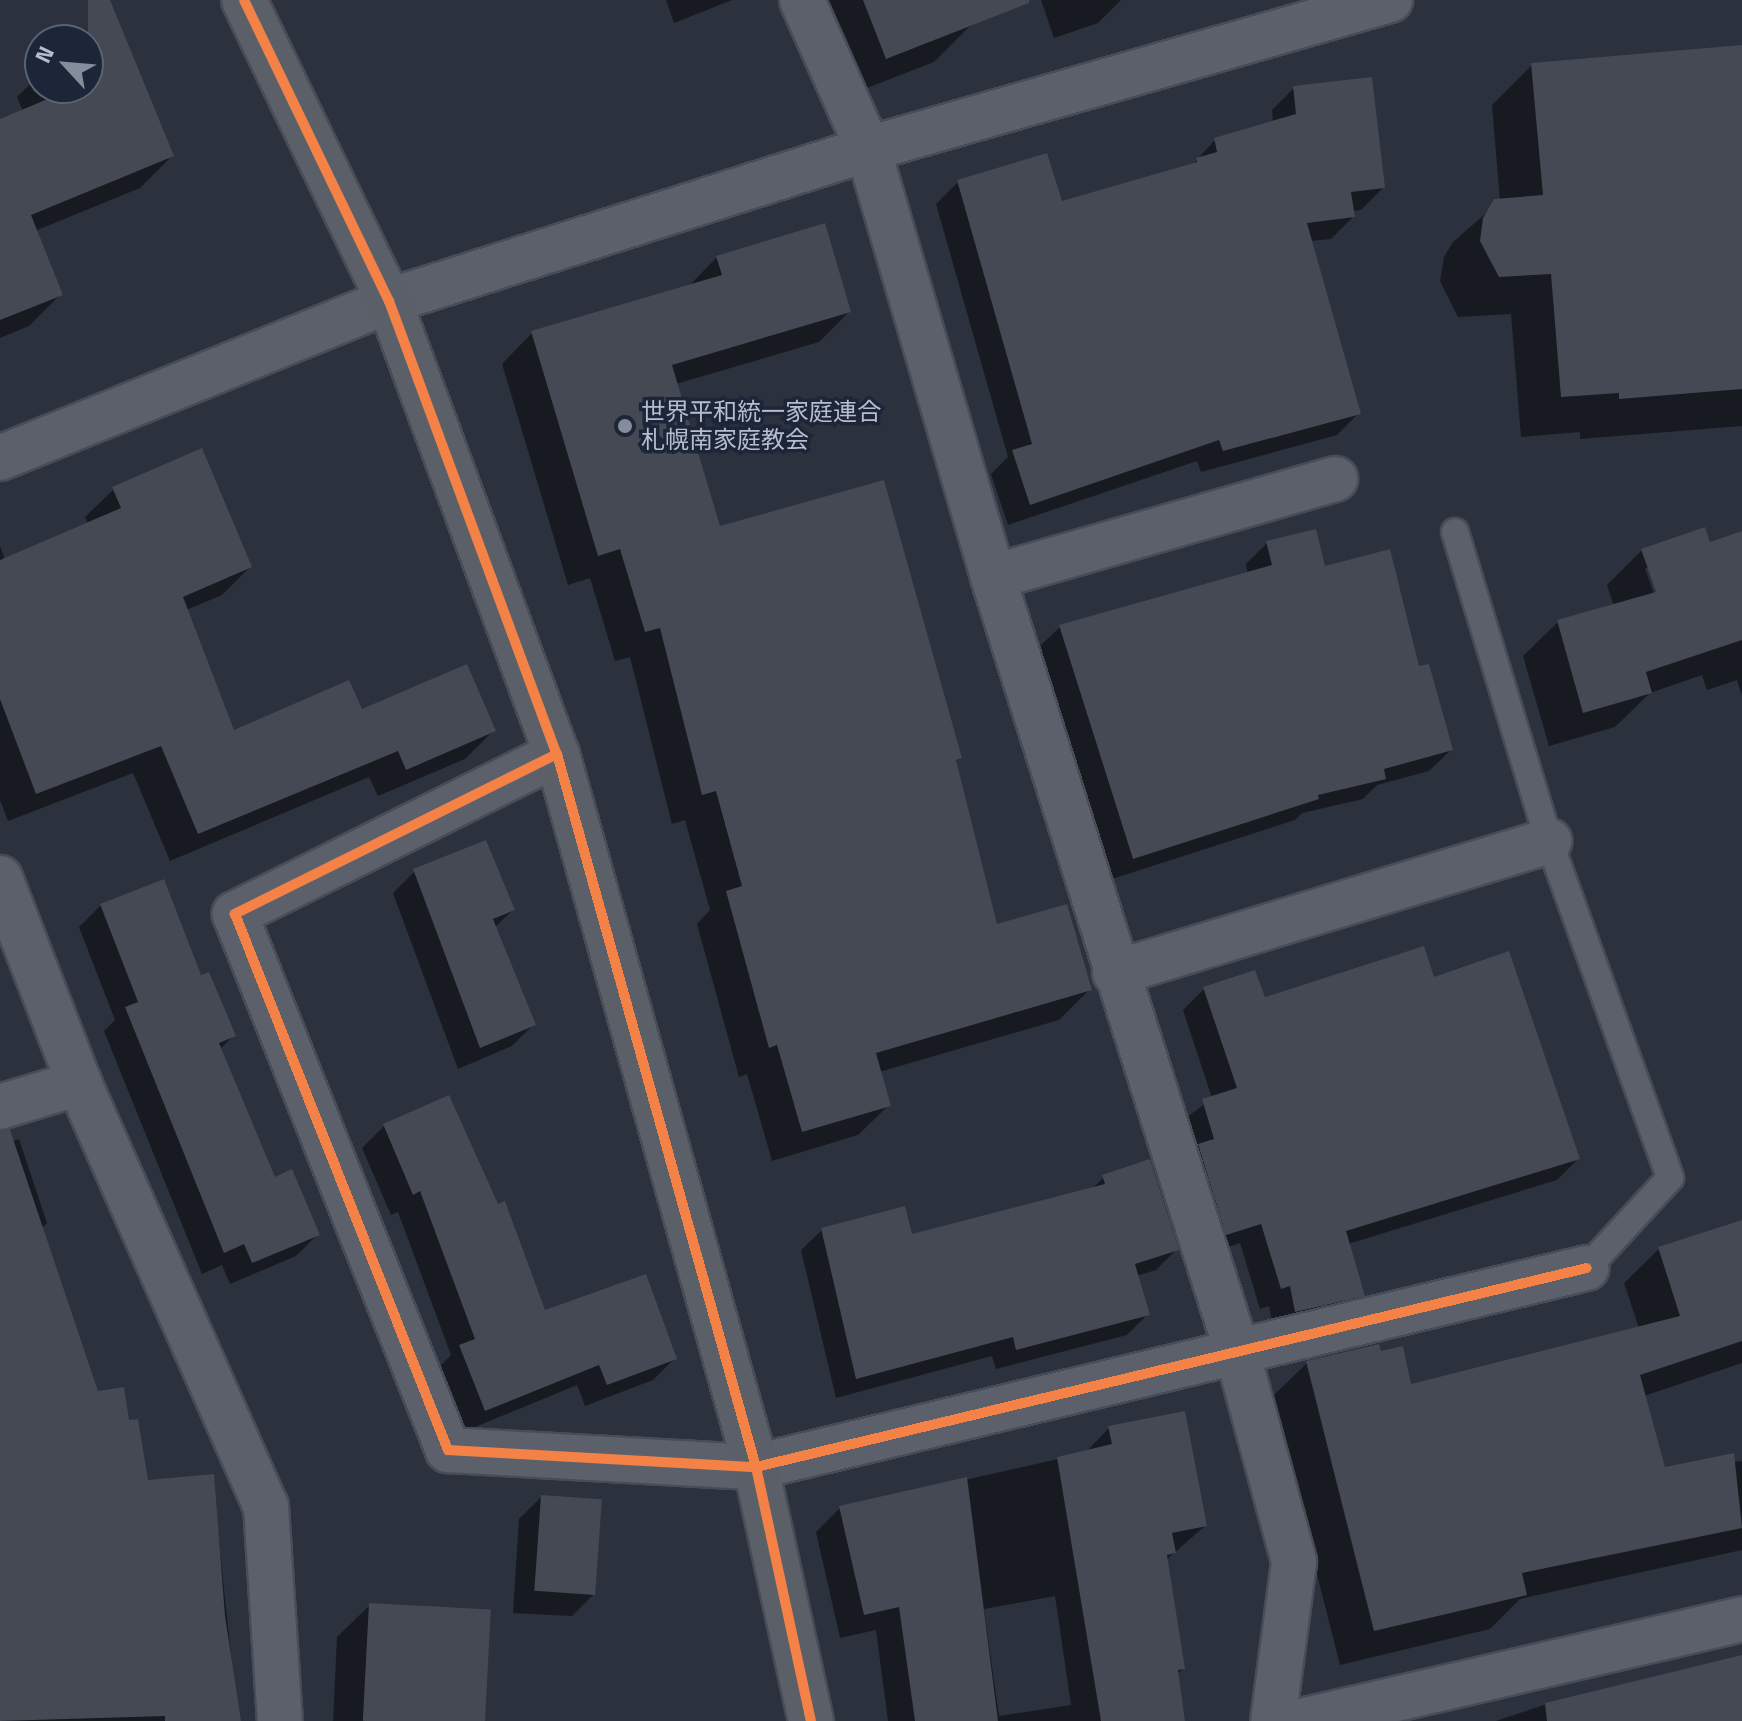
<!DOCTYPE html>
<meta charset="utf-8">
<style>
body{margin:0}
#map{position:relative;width:1742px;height:1721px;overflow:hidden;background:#2b313d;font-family:"Titillium Web","Noto Sans JP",sans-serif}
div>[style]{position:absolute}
.shadow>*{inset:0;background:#0007}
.building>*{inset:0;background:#444954;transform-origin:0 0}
.roads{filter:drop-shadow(2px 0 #484c56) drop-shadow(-2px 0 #484c56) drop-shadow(0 2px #484c56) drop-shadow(0 -2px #484c56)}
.lane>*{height:26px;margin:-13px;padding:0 13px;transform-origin:13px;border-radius:13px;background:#5c606a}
.street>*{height:44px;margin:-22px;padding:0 22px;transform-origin:22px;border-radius:22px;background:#5c606a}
.secondary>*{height:44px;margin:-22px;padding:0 22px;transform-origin:22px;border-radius:22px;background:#5a5f68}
.cycleway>*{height:10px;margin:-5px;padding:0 5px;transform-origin:5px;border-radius:5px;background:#f48246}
.dots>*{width:22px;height:22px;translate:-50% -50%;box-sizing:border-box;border:4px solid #1d2639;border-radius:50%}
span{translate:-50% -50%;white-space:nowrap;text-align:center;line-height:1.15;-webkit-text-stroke:7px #1d2639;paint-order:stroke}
.poi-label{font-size:24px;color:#b6bdcd}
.left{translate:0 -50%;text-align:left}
.north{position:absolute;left:24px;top:24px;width:80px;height:80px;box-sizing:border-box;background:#1d2639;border:2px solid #5a6274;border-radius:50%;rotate:296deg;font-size:22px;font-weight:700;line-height:32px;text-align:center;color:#b6bdcd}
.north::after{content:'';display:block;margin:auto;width:28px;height:36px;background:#858c9b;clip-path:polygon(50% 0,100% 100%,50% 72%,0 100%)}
</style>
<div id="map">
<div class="shadow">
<i style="clip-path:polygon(666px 0,732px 0,674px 23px)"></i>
<i style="clip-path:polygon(811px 0,982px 0,971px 25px,934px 62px,849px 95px)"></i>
<i style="clip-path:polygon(1041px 0,1121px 0,1098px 23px,1054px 38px)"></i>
<i style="clip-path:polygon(1742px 47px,1742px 426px,1580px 439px,1580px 432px,1521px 437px,1511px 314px,1458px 317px,1440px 281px,1444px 257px,1453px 242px,1500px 201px,1492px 105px,1532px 65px)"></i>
<i style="clip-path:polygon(88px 49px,172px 156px,140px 188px,35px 231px,61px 294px,29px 326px,0 338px,0 121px,23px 111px,17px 97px,40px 74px,40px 88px,88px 88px)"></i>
<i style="clip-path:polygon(1294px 88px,1383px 188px,1361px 210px,1352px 211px,1353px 217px,1331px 239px,1310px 241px,1359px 413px,1337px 435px,1201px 472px,1197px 461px,1008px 525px,991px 474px,1008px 457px,936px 204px,958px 182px,1061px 204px,1193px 164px,1215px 140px,1273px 122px,1272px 110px)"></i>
<i style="clip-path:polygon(717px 257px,849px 312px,819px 342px,676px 384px,719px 529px,960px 758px,954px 763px,995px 927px,1090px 989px,1059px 1020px,879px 1072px,889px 1105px,858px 1135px,772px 1161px,747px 1074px,739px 1077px,697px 924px,710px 910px,685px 820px,672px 824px,630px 657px,615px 661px,590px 578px,568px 585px,502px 364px,532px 333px,687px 288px)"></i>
<i style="clip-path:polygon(114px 489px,250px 567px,222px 595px,186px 610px,232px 733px,361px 711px,493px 731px,465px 759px,378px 796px,369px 777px,170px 861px,133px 773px,8px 821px,0 800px,0 546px,5px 560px,88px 524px,85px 517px)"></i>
<i style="clip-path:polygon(1267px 543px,1324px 568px,1418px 669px,1451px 750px,1429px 771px,1377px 785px,1363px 799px,1302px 813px,1295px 820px,1112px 879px,1038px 648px,1060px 627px,1248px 574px,1246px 564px)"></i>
<i style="clip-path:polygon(evenodd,1709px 545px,1742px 556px,1742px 696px,1737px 680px,1707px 690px,1702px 675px,1650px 693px,1615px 727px,1549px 746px,1523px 656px,1558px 622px,1614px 606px,1607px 585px,1642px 550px,1709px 545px,1645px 568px,1649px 568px,1661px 601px,1657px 603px,1645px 568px)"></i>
<i style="clip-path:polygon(415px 871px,513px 910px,494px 928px,534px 1024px,512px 1046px,458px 1069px,393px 893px)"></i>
<i style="clip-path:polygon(101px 905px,200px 978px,233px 1036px,220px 1049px,273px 1180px,318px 1234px,296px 1256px,230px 1284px,222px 1265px,202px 1274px,104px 1031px,115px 1020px,79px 927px)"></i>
<i style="clip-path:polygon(1433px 979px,1578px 1159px,1557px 1180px,1348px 1244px,1362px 1295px,1341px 1316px,1274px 1332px,1269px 1306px,1260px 1309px,1240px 1243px,1205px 1255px,1181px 1122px,1212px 1098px,1183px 1010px,1204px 989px,1263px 1000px)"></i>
<i style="clip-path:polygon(384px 1126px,544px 1313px,675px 1358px,653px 1380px,585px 1406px,577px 1385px,463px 1432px,438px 1368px,451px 1355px,398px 1212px,391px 1215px,362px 1148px)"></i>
<i style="clip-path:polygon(19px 1139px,47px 1223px,41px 1229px,97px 1393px,127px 1422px,146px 1482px,212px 1476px,238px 1721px,0 1721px,0 1146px)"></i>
<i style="clip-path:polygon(1104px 1177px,1177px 1249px,1156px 1270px,1136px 1276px,1148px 1314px,1127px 1335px,996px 1369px,992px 1356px,836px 1398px,801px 1250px,822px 1230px,911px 1237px,1091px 1190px)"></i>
<i style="clip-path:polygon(1742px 1222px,1742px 1363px,1644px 1396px,1663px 1469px,1742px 1461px,1742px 1550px,1520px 1599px,1490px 1629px,1340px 1665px,1272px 1397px,1307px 1363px,1379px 1353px,1410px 1386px,1639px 1328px,1624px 1283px,1659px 1249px)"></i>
<i style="clip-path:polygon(evenodd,1109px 1428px,1205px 1526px,1166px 1560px,1183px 1669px,1176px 1675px,1183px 1721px,888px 1721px,876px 1630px,840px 1638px,816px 1532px,840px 1508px,1085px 1453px,1109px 1428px,1055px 1596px,1071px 1705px,999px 1716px,984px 1609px,1055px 1596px)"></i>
<i style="clip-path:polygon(541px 1497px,594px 1594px,572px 1616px,513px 1613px,519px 1519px)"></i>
<i style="clip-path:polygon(370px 1605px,482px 1721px,333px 1721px,337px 1637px)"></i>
<i style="clip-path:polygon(1738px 1658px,1742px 1721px,1496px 1721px,1544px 1705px)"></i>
</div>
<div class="building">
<i style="clip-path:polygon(88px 0,110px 0,174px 156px,31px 215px,63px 295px,0 320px,0 119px,74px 88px,88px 88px)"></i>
<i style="clip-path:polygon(863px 0,1029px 0,1029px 3px,886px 59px)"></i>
<i style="clip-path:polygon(1742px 45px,1742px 389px,1619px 399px,1619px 393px,1561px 397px,1551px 274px,1499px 277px,1480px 241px,1483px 218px,1494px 199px,1543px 195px,1531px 63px)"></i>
<i style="clip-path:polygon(1372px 77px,1385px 188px,1351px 192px,1355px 217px,1307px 223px,1361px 414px,1223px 451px,1219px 440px,1030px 505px,1012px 450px,1032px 444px,957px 180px,1047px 153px,1062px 201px,1197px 162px,1196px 158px,1217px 152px,1214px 138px,1296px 114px,1293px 86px)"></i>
<i style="clip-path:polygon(825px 223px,851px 312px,672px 365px,720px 526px,884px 480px,962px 758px,956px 760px,997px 924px,1067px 904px,1092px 990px,876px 1053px,891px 1106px,802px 1132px,777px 1045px,769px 1048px,726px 891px,742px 886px,716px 791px,702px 795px,660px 628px,645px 632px,620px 549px,598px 556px,531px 331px,722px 275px,716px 256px)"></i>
<i style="clip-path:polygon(202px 448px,252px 567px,183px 597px,234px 730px,349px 680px,362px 709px,467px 664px,496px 731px,406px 770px,398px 751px,198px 834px,161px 746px,36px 794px,0 699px,0 560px,121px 508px,112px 487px)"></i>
<i style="clip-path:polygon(1705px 527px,1710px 542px,1742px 531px,1742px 640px,1646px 672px,1652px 693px,1583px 713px,1557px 620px,1656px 592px,1641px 549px)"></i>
<i style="clip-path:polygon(1316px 529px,1325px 566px,1390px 549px,1419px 666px,1429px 664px,1453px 750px,1384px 769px,1386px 779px,1318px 795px,1319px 799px,1133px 859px,1059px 625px,1272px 565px,1266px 541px)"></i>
<i style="clip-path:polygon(486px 840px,515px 910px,493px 919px,536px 1025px,480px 1048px,413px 869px)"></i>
<i style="clip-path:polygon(164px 879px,201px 975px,209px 972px,236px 1036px,219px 1043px,275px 1177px,292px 1169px,320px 1235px,252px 1263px,244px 1244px,224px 1253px,125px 1007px,138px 1002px,100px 904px)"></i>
<i style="clip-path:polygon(1424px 946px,1434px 977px,1509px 951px,1580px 1159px,1346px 1231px,1365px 1296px,1295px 1312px,1290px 1286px,1281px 1289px,1261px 1224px,1226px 1235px,1198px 1144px,1214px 1139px,1202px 1099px,1237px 1088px,1203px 987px,1255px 970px,1265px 997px)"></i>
<i style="clip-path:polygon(449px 1095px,498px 1204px,505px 1201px,545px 1310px,646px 1274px,677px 1359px,607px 1385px,599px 1365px,485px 1411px,459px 1345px,475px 1339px,420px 1191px,413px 1195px,383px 1124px)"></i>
<i style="clip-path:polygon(10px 1130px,98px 1391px,124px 1387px,129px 1420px,138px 1419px,148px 1480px,214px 1474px,225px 1616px,241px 1721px,165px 1721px,165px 1716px,0 1721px,0 1131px)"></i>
<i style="clip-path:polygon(1150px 1159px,1179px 1250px,1135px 1264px,1150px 1315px,1016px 1350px,1013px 1337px,856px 1379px,821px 1228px,905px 1206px,912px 1234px,1105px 1184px,1102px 1175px)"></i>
<i style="clip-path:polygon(1742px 1220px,1742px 1341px,1640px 1375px,1665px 1467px,1734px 1453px,1742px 1528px,1522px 1573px,1527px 1595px,1374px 1631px,1306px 1361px,1379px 1344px,1381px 1351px,1403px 1346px,1411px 1384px,1680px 1316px,1658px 1247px)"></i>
<i style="clip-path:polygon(1185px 1411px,1207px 1526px,1172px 1533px,1176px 1553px,1167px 1555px,1185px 1669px,1178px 1670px,1185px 1721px,1101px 1721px,1057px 1457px,1112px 1444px,1108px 1426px)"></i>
<i style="clip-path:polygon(967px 1477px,998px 1721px,915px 1721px,899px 1607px,864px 1615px,839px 1506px)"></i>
<i style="left:541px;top:1495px;width:61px;height:96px;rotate:4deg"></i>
<i style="left:369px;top:1603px;width:122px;height:118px;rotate:3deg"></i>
<i style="clip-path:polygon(1742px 1655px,1742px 1721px,1547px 1721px,1545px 1703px)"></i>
</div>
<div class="roads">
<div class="lane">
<i style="left:1455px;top:532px;width:323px;rotate:73.1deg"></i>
<i style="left:1549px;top:841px;width:358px;rotate:70.2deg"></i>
<i style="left:1670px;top:1178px;width:122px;rotate:132.7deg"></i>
</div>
<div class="street">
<i style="left:802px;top:0;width:163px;rotate:66.1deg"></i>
<i style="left:868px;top:149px;width:446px;rotate:73.7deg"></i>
<i style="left:993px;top:577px;width:808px;rotate:72.51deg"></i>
<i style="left:1236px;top:1348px;width:222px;rotate:74.8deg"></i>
<i style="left:1294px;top:1562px;width:160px;rotate:97.5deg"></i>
<i style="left:0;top:458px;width:419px;rotate:-22deg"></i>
<i style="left:389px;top:301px;width:503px;rotate:-17.61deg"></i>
<i style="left:868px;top:149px;width:543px;rotate:-15.93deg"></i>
<i style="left:993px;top:577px;width:356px;rotate:-16deg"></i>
<i style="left:557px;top:754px;width:360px;rotate:153.6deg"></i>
<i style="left:235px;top:914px;width:577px;rotate:68.33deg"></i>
<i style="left:448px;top:1450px;width:308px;rotate:3.2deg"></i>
<i style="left:756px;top:1467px;width:854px;rotate:-13.47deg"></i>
<i style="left:0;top:878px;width:220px;rotate:68.9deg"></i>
<i style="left:79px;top:1083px;width:462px;rotate:66.2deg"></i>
<i style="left:266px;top:1506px;width:215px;rotate:86.3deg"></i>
<i style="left:1115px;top:973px;width:454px;rotate:-16.9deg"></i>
<i style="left:0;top:1107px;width:83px;rotate:-16.9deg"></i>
<i style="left:1301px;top:1721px;width:453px;rotate:-13deg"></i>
</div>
<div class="secondary">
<i style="left:244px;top:0;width:334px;rotate:64.3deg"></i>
<i style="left:389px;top:301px;width:483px;rotate:69.7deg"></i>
<i style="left:557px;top:754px;width:740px;rotate:74.41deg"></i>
<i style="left:756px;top:1467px;width:260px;rotate:77.8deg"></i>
</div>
</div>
<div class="cycleway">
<i style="left:244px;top:0;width:334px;rotate:64.3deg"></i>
<i style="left:389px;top:301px;width:483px;rotate:69.7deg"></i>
<i style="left:557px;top:754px;width:740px;rotate:74.41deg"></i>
<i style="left:756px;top:1467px;width:260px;rotate:77.8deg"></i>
<i style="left:557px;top:754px;width:360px;rotate:153.6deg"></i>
<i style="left:235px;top:914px;width:577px;rotate:68.33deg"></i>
<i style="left:448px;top:1450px;width:308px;rotate:3.2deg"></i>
<i style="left:756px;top:1467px;width:854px;rotate:-13.47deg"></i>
</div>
<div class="dots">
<i style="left:625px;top:426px;background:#858c9b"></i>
</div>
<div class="poi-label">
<span class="left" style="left:641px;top:426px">世界平和統一家庭連合<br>札幌南家庭教会</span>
</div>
<div class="north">N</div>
</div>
